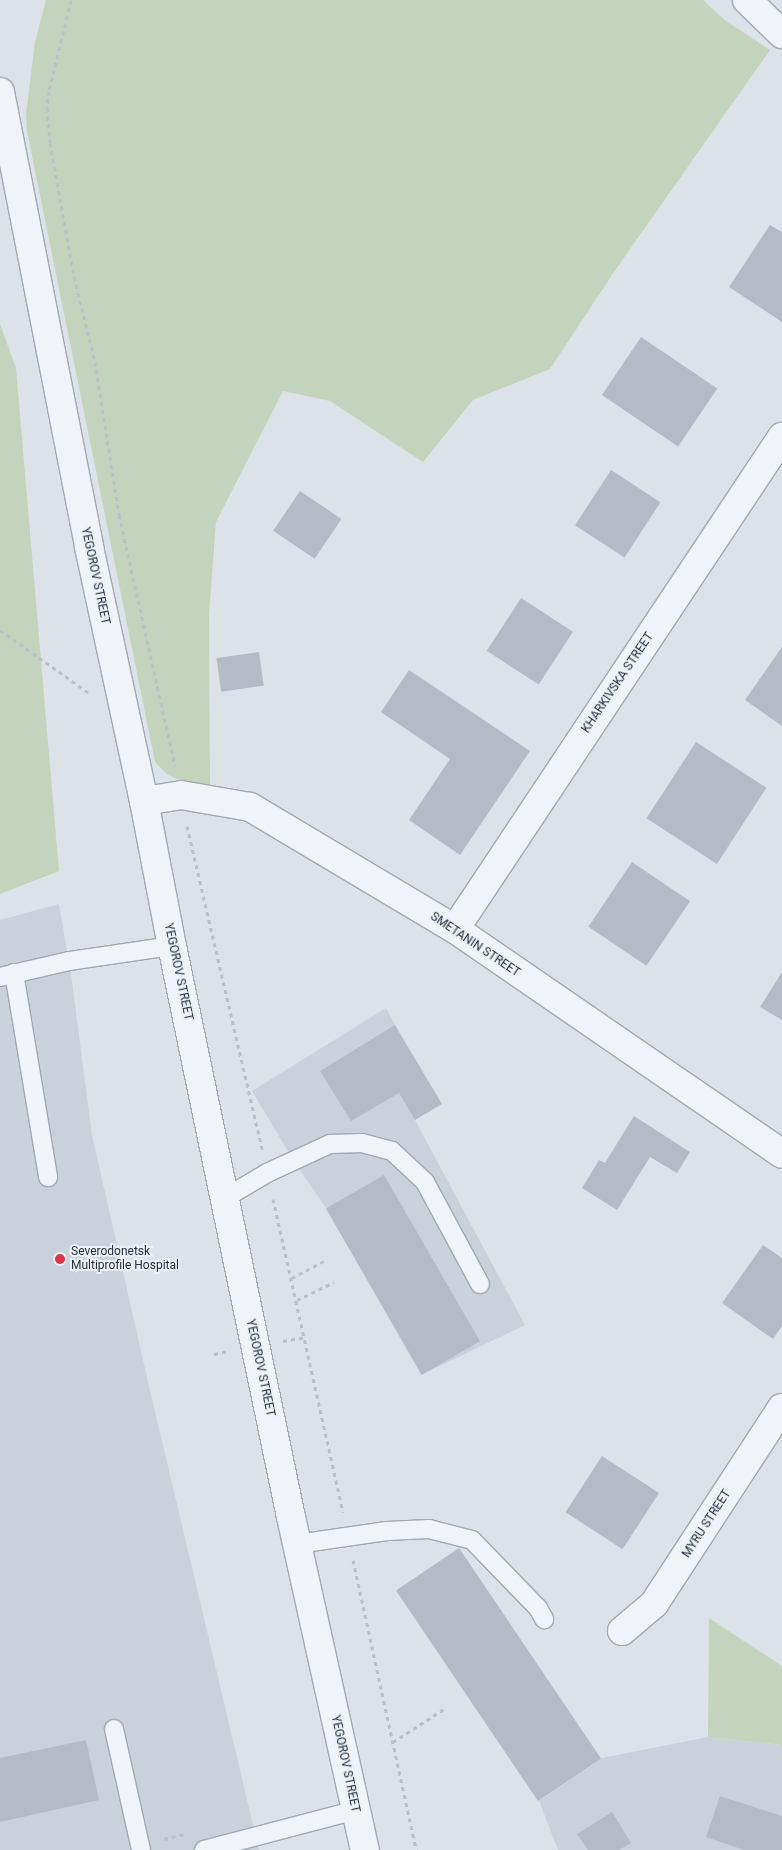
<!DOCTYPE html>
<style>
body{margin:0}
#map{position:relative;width:782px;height:1850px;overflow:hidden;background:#dde2e9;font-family:Roboto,sans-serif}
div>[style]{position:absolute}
.built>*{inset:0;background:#cbd1db}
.green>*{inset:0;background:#c3d4bd}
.building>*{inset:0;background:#b4bbc6;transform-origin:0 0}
.path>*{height:3px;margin-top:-1.5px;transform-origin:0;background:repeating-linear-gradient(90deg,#bbc0c8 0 4px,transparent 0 8px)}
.roads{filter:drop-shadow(1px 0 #a2a9b3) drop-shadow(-1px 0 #a2a9b3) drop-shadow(0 1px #a2a9b3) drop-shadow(0 -1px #a2a9b3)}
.service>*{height:18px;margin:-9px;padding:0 9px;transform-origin:9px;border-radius:9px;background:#f0f3f7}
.minor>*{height:28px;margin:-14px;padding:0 14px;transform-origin:14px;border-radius:14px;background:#f0f3f7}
.tertiary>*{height:28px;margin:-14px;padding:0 14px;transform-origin:14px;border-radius:14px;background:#f0f3f7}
.dots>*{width:14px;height:14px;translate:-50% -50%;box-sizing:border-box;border:2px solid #edf1f6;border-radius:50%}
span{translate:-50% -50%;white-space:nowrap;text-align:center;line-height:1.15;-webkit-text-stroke:4px #edf1f6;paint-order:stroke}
.street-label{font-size:12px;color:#252f41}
.poi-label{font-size:12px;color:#252f41}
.left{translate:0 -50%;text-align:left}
</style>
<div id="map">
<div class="built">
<i style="clip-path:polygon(59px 904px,71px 974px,92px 1135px,148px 1382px,259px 1850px,0 1850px,0 920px)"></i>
<i style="clip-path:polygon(386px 1008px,395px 1025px,415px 1120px,525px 1325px,421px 1375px,326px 1208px,293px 1160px,252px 1091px)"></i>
<i style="clip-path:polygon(708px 1737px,782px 1745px,782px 1850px,558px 1850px,539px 1801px,602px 1758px)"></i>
</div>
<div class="green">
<i style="clip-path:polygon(46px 0,703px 0,726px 21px,770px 50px,616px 269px,550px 369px,473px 400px,423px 462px,330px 401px,283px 391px,216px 522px,209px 614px,210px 784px,193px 786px,168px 775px,155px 762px,27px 131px,26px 114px,35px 42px)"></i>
<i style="clip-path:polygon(0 324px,16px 368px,59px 871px,0 894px)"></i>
<i style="clip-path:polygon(709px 1618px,782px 1666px,782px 1745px,708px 1737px)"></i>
</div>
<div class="building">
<i style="clip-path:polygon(770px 225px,782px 232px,782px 322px,729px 287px)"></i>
<i style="left:641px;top:337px;width:92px;height:70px;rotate:34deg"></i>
<i style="left:611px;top:470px;width:59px;height:66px;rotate:33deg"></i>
<i style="left:300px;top:491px;width:50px;height:48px;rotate:34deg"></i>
<i style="left:521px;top:598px;width:62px;height:63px;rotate:33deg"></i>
<i style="clip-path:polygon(782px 647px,782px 726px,745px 700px)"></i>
<i style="left:259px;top:652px;width:34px;height:43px;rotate:82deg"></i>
<i style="clip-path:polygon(409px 670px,530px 751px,460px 855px,409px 820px,450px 759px,381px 712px)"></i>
<i style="left:696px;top:742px;width:84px;height:91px;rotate:33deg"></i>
<i style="left:632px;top:862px;width:70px;height:78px;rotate:34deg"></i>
<i style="clip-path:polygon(782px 972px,782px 1020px,760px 1007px)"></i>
<i style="clip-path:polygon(395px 1025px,442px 1104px,415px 1120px,399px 1093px,351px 1121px,320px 1071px)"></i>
<i style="clip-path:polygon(634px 1116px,690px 1152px,677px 1173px,650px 1157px,617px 1210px,582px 1188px,599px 1160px,605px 1163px)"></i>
<i style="left:384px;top:1175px;width:192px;height:67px;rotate:60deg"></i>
<i style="clip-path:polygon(763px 1245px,782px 1258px,782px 1326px,773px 1339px,722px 1303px)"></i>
<i style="left:602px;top:1456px;width:68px;height:67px;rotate:33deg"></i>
<i style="left:459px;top:1548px;width:254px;height:76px;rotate:56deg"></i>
<i style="clip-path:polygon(86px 1740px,99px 1800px,0 1822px,0 1758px)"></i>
<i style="clip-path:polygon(720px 1796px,782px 1816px,782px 1850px,744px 1850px,706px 1837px)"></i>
<i style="clip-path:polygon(612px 1812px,631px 1843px,619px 1850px,588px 1850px,577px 1834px)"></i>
</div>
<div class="path">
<i style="left:71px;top:0;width:94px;rotate:103.6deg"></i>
<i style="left:49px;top:91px;width:17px;rotate:97deg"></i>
<i style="left:47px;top:108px;width:35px;rotate:85deg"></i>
<i style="left:50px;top:143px;width:136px;rotate:79.8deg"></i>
<i style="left:74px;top:277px;width:88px;rotate:76.1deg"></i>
<i style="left:95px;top:362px;width:155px;rotate:81.1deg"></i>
<i style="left:119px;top:515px;width:257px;rotate:77.4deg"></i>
<i style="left:0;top:630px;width:109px;rotate:35.3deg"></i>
<i style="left:187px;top:826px;width:332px;rotate:76.9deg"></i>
<i style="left:273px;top:1199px;width:321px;rotate:77.4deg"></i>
<i style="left:292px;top:1278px;width:40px;rotate:-28deg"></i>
<i style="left:297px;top:1300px;width:41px;rotate:-25.9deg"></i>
<i style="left:283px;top:1341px;width:22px;rotate:-10deg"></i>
<i style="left:214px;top:1354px;width:14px;rotate:-12deg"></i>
<i style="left:353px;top:1560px;width:297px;rotate:77.7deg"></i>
<i style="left:393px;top:1742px;width:61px;rotate:-32.9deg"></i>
<i style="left:164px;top:1839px;width:21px;rotate:-14deg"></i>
</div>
<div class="roads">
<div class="service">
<i style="left:14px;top:973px;width:207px;rotate:80.5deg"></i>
<i style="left:0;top:977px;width:71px;rotate:-13.1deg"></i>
<i style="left:69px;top:961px;width:104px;rotate:-8.3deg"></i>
<i style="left:225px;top:1198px;width:49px;rotate:-30.8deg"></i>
<i style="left:267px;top:1173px;width:69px;rotate:-24.7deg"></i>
<i style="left:330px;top:1144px;width:32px;rotate:-2deg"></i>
<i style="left:362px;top:1143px;width:31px;rotate:15deg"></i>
<i style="left:392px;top:1151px;width:45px;rotate:43.2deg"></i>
<i style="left:425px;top:1182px;width:116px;rotate:61.7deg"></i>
<i style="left:297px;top:1544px;width:91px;rotate:-8.2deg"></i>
<i style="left:387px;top:1531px;width:42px;rotate:-2.7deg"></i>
<i style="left:429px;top:1529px;width:44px;rotate:14.3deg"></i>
<i style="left:472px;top:1540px;width:95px;rotate:45.9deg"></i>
<i style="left:538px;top:1608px;width:13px;rotate:61deg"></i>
<i style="left:114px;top:1729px;width:124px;rotate:77.4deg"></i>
<i style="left:204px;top:1850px;width:157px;rotate:-14.7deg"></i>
</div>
<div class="minor">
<i style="left:747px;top:0;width:49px;rotate:44.2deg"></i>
<i style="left:144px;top:801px;width:37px;rotate:-9deg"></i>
<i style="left:181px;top:795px;width:70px;rotate:9.9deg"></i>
<i style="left:250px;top:807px;width:239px;rotate:30.8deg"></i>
<i style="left:455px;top:929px;width:397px;rotate:34.5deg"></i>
<i style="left:455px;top:929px;width:591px;rotate:-56.39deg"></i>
<i style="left:622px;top:1631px;width:42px;rotate:-40.2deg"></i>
<i style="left:654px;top:1604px;width:234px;rotate:-56.9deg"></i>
</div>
<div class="tertiary">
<i style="left:0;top:92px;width:464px;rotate:78.9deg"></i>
<i style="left:89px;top:547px;width:260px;rotate:77.8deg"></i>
<i style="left:144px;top:801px;width:148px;rotate:79.1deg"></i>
<i style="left:172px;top:946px;width:583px;rotate:78.23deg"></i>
<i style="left:291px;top:1517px;width:341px;rotate:77.5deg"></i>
</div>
</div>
<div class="dots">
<i style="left:60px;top:1259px;background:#dd344b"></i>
</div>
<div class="street-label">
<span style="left:95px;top:576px;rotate:78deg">YEGOROV STREET</span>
<span style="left:618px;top:683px;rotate:-56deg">KHARKIVSKA STREET</span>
<span style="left:475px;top:945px;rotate:34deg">SMETANIN STREET</span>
<span style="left:178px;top:972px;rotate:78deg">YEGOROV STREET</span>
<span style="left:260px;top:1368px;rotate:78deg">YEGOROV STREET</span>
<span style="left:707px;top:1524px;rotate:-57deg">MYRU STREET</span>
<span style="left:345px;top:1764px;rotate:78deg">YEGOROV STREET</span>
</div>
<div class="poi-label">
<span class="left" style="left:71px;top:1259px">Severodonetsk<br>Multiprofile Hospital</span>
</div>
</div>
